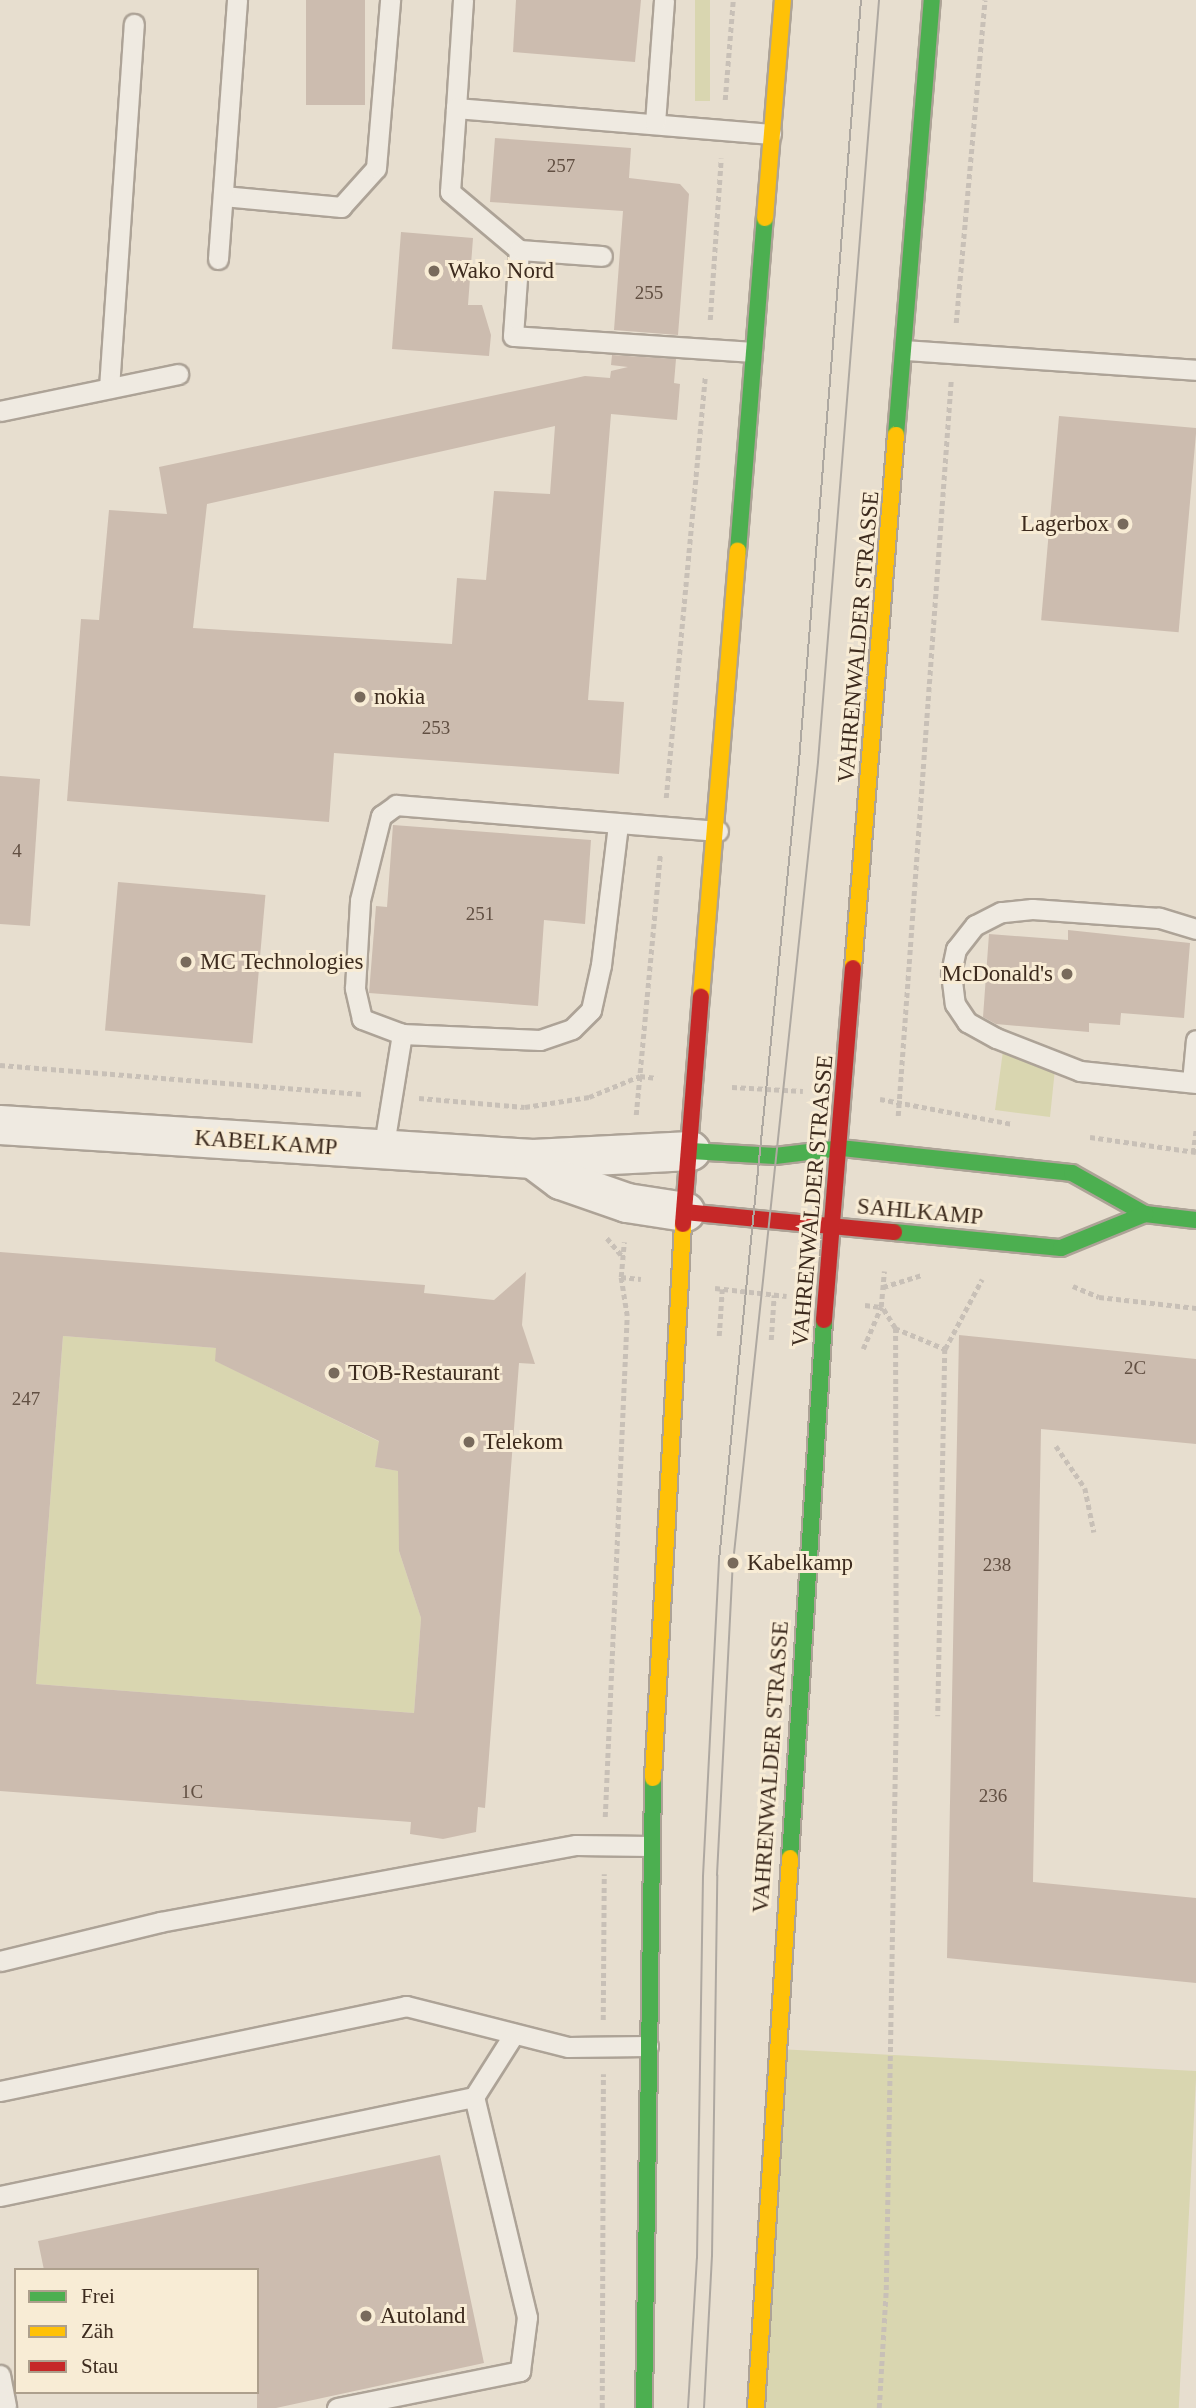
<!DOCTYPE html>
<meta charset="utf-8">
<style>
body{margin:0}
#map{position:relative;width:1196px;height:2408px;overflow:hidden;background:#e7decf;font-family:"Times New Roman",serif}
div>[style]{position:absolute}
.green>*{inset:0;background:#d9d6b0;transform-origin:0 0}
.building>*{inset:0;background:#ccbcaf;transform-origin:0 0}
.path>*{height:4.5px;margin-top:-2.25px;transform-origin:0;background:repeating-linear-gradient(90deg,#c8c0b7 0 5px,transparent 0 8.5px)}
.roads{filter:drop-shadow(2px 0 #ada397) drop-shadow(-2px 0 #ada397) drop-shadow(0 2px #ada397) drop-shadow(0 -2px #ada397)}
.lane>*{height:19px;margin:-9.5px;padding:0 9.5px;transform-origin:9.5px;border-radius:9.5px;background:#efeae1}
.street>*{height:38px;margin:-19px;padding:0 19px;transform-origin:19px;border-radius:19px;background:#efeae1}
.fast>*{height:16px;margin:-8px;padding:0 8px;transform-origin:8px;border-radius:8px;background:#4caf50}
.slow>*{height:16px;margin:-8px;padding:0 8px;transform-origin:8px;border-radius:8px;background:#ffc107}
.jam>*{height:16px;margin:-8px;padding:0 8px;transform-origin:8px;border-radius:8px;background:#c62828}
.tram>*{height:2px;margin:-1px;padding:0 1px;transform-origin:1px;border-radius:1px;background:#aea8a1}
.dots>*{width:19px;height:19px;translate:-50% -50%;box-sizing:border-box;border:4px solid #f8ecd5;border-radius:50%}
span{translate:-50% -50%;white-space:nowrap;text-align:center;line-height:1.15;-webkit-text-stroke:6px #f8ecd5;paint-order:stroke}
.number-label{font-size:19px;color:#614f42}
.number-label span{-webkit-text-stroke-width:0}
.poi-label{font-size:23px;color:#3d2b1e}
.left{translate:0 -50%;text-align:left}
.right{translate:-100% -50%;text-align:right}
.street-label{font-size:23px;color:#3d2b1e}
.legend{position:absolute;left:14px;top:2268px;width:245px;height:126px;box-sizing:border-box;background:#f8ecd5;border:2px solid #ad9f8c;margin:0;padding:9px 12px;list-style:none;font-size:21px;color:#3d2b1e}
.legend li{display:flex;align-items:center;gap:14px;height:35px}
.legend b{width:35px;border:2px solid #ad9f8c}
</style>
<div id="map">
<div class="green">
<i style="left:695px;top:0;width:15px;height:101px"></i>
<i style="clip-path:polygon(1003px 1051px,1055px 1069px,1050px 1117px,995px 1110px)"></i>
<i style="clip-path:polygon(63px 1336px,216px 1348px,216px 1361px,380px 1442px,375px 1467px,399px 1471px,399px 1551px,421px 1618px,414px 1713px,36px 1684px)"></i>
<i style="left:778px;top:2049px;width:419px;height:360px;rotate:3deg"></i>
</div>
<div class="building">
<i style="left:306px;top:0;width:59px;height:105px"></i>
<i style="clip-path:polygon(516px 0,641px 0,635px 62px,513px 52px)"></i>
<i style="clip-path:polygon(495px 138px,631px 148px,629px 178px,680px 184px,689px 194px,678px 335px,614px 330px,623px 211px,490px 202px)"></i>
<i style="clip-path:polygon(401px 232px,473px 238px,468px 305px,482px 305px,491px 335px,489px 356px,392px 349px)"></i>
<i style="clip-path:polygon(evenodd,612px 355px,676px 359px,674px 383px,680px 384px,677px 420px,611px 414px,588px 700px,624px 702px,619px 774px,334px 753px,329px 822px,67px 801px,81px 619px,99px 620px,109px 510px,167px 514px,159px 467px,585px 376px,610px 378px,611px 371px,628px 367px,611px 365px,612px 355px,555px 426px,550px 494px,494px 491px,486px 580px,457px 578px,452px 644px,193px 628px,207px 504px,555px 426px)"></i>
<i style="left:1059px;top:416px;width:138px;height:205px;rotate:5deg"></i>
<i style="clip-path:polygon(0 776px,40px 779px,30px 926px,0 924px)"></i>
<i style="clip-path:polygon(393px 825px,591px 840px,585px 924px,544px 920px,538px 1006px,369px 993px,376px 906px,387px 907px)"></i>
<i style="left:118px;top:882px;width:148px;height:149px;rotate:5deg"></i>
<i style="clip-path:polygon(1068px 930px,1190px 943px,1184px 1018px,1121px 1013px,1120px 1025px,1089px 1023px,1089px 1032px,996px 1024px,983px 1017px,989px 934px,1068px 940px)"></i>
<i style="clip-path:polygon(evenodd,0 1252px,425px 1285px,424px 1293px,494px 1300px,526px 1272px,522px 1325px,535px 1364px,519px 1363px,485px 1808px,478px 1807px,476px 1832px,443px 1839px,410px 1834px,411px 1822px,0 1791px,0 1252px,63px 1336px,216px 1348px,215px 1361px,379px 1441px,375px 1467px,398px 1471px,399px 1551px,421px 1618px,414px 1713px,36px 1684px,63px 1336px)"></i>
<i style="clip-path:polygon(959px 1335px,1196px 1359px,1196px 1444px,1041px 1429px,1033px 1882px,1196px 1898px,1196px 1983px,947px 1958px)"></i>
<i style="clip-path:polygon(440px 2155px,484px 2363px,276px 2408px,257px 2408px,257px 2270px,44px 2270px,38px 2241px)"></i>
</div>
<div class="path">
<i style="left:725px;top:100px;width:100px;rotate:-85.4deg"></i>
<i style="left:710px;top:320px;width:162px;rotate:-86.1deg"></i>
<i style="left:956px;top:323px;width:324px;rotate:-84.9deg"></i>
<i style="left:666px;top:798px;width:422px;rotate:-84.7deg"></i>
<i style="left:0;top:1065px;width:363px;rotate:4.6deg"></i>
<i style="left:732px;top:1087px;width:71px;rotate:3.2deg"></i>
<i style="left:419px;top:1098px;width:106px;rotate:4.9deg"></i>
<i style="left:525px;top:1107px;width:65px;rotate:-8.9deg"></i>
<i style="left:589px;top:1097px;width:55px;rotate:-22.4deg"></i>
<i style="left:640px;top:1076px;width:17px;rotate:7deg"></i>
<i style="left:880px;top:1099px;width:134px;rotate:10.7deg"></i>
<i style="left:636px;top:1115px;width:261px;rotate:-84.7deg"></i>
<i style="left:898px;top:1116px;width:737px;rotate:-85.88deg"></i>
<i style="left:1090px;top:1137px;width:107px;rotate:8.1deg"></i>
<i style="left:1193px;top:1153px;width:24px;rotate:-83deg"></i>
<i style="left:607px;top:1238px;width:25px;rotate:50deg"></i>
<i style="left:621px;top:1277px;width:20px;rotate:6deg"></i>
<i style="left:1073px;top:1286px;width:28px;rotate:23deg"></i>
<i style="left:1099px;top:1297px;width:98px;rotate:6.5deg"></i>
<i style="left:883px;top:1287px;width:41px;rotate:-17.1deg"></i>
<i style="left:715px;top:1288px;width:72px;rotate:6.3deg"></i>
<i style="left:865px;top:1305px;width:16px;rotate:7deg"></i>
<i style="left:895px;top:1328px;width:54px;rotate:22.8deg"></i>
<i style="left:945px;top:1349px;width:367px;rotate:91.1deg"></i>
<i style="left:719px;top:1336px;width:47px;rotate:-86.3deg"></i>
<i style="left:771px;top:1340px;width:45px;rotate:-86.2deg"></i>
<i style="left:863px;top:1349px;width:46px;rotate:-66.8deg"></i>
<i style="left:881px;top:1307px;width:36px;rotate:-85deg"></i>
<i style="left:945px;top:1349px;width:79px;rotate:-62.1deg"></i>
<i style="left:1056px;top:1446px;width:51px;rotate:55.4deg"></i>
<i style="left:1085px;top:1488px;width:45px;rotate:78.4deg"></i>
<i style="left:605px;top:1817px;width:501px;rotate:-87.49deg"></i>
<i style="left:627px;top:1316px;width:39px;rotate:-99deg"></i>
<i style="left:621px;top:1277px;width:35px;rotate:-85deg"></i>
<i style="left:603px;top:2020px;width:146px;rotate:-89.6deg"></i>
<i style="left:602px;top:2408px;width:334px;rotate:-89.8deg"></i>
<i style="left:879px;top:2408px;width:118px;rotate:-86.6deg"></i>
<i style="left:886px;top:2290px;width:575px;rotate:-89deg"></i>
<i style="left:896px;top:1715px;width:387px;rotate:-90.1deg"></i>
<i style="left:895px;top:1328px;width:25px;rotate:-122deg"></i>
</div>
<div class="roads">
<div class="lane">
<i style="left:463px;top:0;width:108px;rotate:93.7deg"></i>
<i style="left:456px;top:108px;width:316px;rotate:4.7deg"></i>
<i style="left:456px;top:108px;width:84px;rotate:94.1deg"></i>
<i style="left:450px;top:192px;width:90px;rotate:40deg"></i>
<i style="left:519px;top:250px;width:86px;rotate:94deg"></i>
<i style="left:513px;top:336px;width:239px;rotate:3.8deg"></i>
<i style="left:655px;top:123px;width:123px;rotate:-85.8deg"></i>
<i style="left:223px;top:196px;width:119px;rotate:5.3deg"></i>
<i style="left:341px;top:207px;width:52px;rotate:-48.1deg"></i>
<i style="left:376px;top:168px;width:169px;rotate:-85.2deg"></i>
<i style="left:519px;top:250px;width:83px;rotate:4.1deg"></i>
<i style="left:218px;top:259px;width:260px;rotate:-85.8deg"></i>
<i style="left:905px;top:350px;width:292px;rotate:3.9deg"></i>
<i style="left:109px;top:388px;width:365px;rotate:-86.1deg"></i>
<i style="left:0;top:411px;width:182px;rotate:-11.7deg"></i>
<i style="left:1196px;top:929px;width:39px;rotate:-163deg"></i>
<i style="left:1159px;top:918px;width:127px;rotate:-175.9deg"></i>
<i style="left:1032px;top:909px;width:31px;rotate:174deg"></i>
<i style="left:1001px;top:912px;width:29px;rotate:153deg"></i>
<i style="left:975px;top:925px;width:31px;rotate:128deg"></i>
<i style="left:956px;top:949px;width:25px;rotate:102deg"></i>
<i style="left:951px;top:973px;width:31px;rotate:83deg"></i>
<i style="left:955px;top:1004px;width:22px;rotate:56deg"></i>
<i style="left:967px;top:1022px;width:33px;rotate:29deg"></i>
<i style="left:996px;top:1038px;width:90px;rotate:21.4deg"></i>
<i style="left:1080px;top:1071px;width:117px;rotate:5.9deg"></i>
<i style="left:402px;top:1034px;width:138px;rotate:2.5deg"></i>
<i style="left:540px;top:1040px;width:34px;rotate:-19deg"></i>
<i style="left:572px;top:1029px;width:27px;rotate:-45deg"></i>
<i style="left:591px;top:1010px;width:46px;rotate:-77.5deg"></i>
<i style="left:601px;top:965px;width:141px;rotate:-83.1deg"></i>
<i style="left:1192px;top:1082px;width:42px;rotate:-84.6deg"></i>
<i style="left:383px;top:1151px;width:119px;rotate:-80.8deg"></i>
<i style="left:402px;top:1034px;width:43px;rotate:-159.4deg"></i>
<i style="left:362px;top:1019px;width:32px;rotate:-103deg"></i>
<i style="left:355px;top:988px;width:88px;rotate:-86.7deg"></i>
<i style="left:360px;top:900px;width:87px;rotate:-76deg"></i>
<i style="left:381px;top:816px;width:19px;rotate:-36deg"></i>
<i style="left:396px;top:805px;width:323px;rotate:4.6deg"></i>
<i style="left:0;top:1961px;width:165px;rotate:-13.7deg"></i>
<i style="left:160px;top:1922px;width:423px;rotate:-10.5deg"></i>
<i style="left:576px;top:1845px;width:74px;rotate:0.8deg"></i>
<i style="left:0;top:2091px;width:415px;rotate:-11.8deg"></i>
<i style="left:406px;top:2006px;width:167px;rotate:14.2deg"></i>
<i style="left:568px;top:2047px;width:80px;rotate:-0.7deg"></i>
<i style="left:0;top:2196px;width:484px;rotate:-11.8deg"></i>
<i style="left:0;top:2375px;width:32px;rotate:79deg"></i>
<i style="left:337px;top:2408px;width:187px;rotate:-11.4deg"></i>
<i style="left:520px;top:2371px;width:54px;rotate:-82.6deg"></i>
<i style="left:527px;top:2317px;width:226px;rotate:-103.5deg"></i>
<i style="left:474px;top:2097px;width:75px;rotate:-57.6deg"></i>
</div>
<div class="street">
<i style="left:0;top:1125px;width:534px;rotate:3.65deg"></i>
<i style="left:533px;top:1159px;width:158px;rotate:-2.9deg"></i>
<i style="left:533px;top:1159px;width:35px;rotate:37deg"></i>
<i style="left:561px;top:1180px;width:70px;rotate:19.2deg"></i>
<i style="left:627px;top:1203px;width:59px;rotate:8.8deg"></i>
</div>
<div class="fast">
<i style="left:896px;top:435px;width:436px;rotate:-85.3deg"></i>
<i style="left:738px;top:551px;width:334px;rotate:-85.4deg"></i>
<i style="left:691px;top:1151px;width:84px;rotate:3.4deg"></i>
<i style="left:775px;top:1156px;width:66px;rotate:-6.9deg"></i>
<i style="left:841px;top:1148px;width:232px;rotate:6.2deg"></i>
<i style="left:1072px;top:1173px;width:84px;rotate:29.3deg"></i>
<i style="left:1145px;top:1214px;width:51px;rotate:6.7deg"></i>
<i style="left:894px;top:1232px;width:168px;rotate:5.5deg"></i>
<i style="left:1061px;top:1248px;width:91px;rotate:-22deg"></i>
<i style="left:790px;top:1858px;width:539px;rotate:-86.38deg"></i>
<i style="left:644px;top:2408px;width:630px;rotate:-89.18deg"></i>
</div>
<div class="slow">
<i style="left:765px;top:218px;width:219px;rotate:-85.3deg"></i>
<i style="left:853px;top:968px;width:535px;rotate:-85.39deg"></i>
<i style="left:701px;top:997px;width:448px;rotate:-85.3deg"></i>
<i style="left:653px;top:1778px;width:555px;rotate:-86.9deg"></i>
<i style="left:756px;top:2408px;width:551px;rotate:-86.46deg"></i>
</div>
<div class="jam">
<i style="left:685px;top:1212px;width:210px;rotate:5.5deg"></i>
<i style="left:683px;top:1224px;width:228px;rotate:-85.5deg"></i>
<i style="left:824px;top:1320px;width:353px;rotate:-85.3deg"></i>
</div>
</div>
<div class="tram">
<i style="left:688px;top:2408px;width:150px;rotate:-86.6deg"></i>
<i style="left:697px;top:2258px;width:382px;rotate:-89.1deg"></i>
<i style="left:703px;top:1876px;width:316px;rotate:-87.1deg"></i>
<i style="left:719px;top:1560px;width:803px;rotate:-84.28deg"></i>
<i style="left:799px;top:761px;width:764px;rotate:-85.34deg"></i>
<i style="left:704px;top:2408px;width:152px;rotate:-87deg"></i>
<i style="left:712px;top:2256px;width:381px;rotate:-89.2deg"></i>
<i style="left:717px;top:1875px;width:312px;rotate:-87.1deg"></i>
<i style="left:733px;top:1563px;width:805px;rotate:-83.94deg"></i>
<i style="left:818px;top:762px;width:764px;rotate:-85.42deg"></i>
</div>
<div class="dots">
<i style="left:434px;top:271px;background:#786a5c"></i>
<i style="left:1123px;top:524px;background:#786a5c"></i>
<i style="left:360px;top:697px;background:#786a5c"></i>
<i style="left:186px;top:962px;background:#786a5c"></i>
<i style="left:1067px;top:974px;background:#786a5c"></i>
<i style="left:334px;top:1373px;background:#786a5c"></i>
<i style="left:469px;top:1442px;background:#786a5c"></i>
<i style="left:733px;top:1563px;background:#786a5c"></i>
<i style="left:366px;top:2316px;background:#786a5c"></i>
</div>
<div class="number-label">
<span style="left:561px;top:166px">257</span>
<span style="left:649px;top:293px">255</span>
<span style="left:436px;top:728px">253</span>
<span style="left:17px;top:851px">4</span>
<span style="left:480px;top:914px">251</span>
<span style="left:1135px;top:1368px">2C</span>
<span style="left:26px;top:1399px">247</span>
<span style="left:997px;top:1565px">238</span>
<span style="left:192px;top:1792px">1C</span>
<span style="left:993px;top:1796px">236</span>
</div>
<div class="poi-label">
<span class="left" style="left:448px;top:271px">Wako Nord</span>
<span class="right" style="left:1109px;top:524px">Lagerbox</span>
<span class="left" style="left:374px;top:697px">nokia</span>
<span class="left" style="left:200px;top:962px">MC Technologies</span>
<span class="right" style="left:1053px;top:974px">McDonald's</span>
<span class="left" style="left:348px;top:1373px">TOB-Restaurant</span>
<span class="left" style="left:483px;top:1442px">Telekom</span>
<span class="left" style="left:747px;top:1563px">Kabelkamp</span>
<span class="left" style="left:380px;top:2316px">Autoland</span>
</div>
<div class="street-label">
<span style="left:859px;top:637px;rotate:-85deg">VAHRENWALDER STRASSE</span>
<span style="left:266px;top:1143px;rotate:4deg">KABELKAMP</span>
<span style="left:813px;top:1201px;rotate:-85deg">VAHRENWALDER STRASSE</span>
<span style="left:920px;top:1212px;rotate:5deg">SAHLKAMP</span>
<span style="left:771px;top:1767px;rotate:-86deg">VAHRENWALDER STRASSE</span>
</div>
<ul class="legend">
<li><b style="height:9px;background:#4caf50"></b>Frei</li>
<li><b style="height:9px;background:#ffc107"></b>Zäh</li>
<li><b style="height:9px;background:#c62828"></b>Stau</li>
</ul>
</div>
